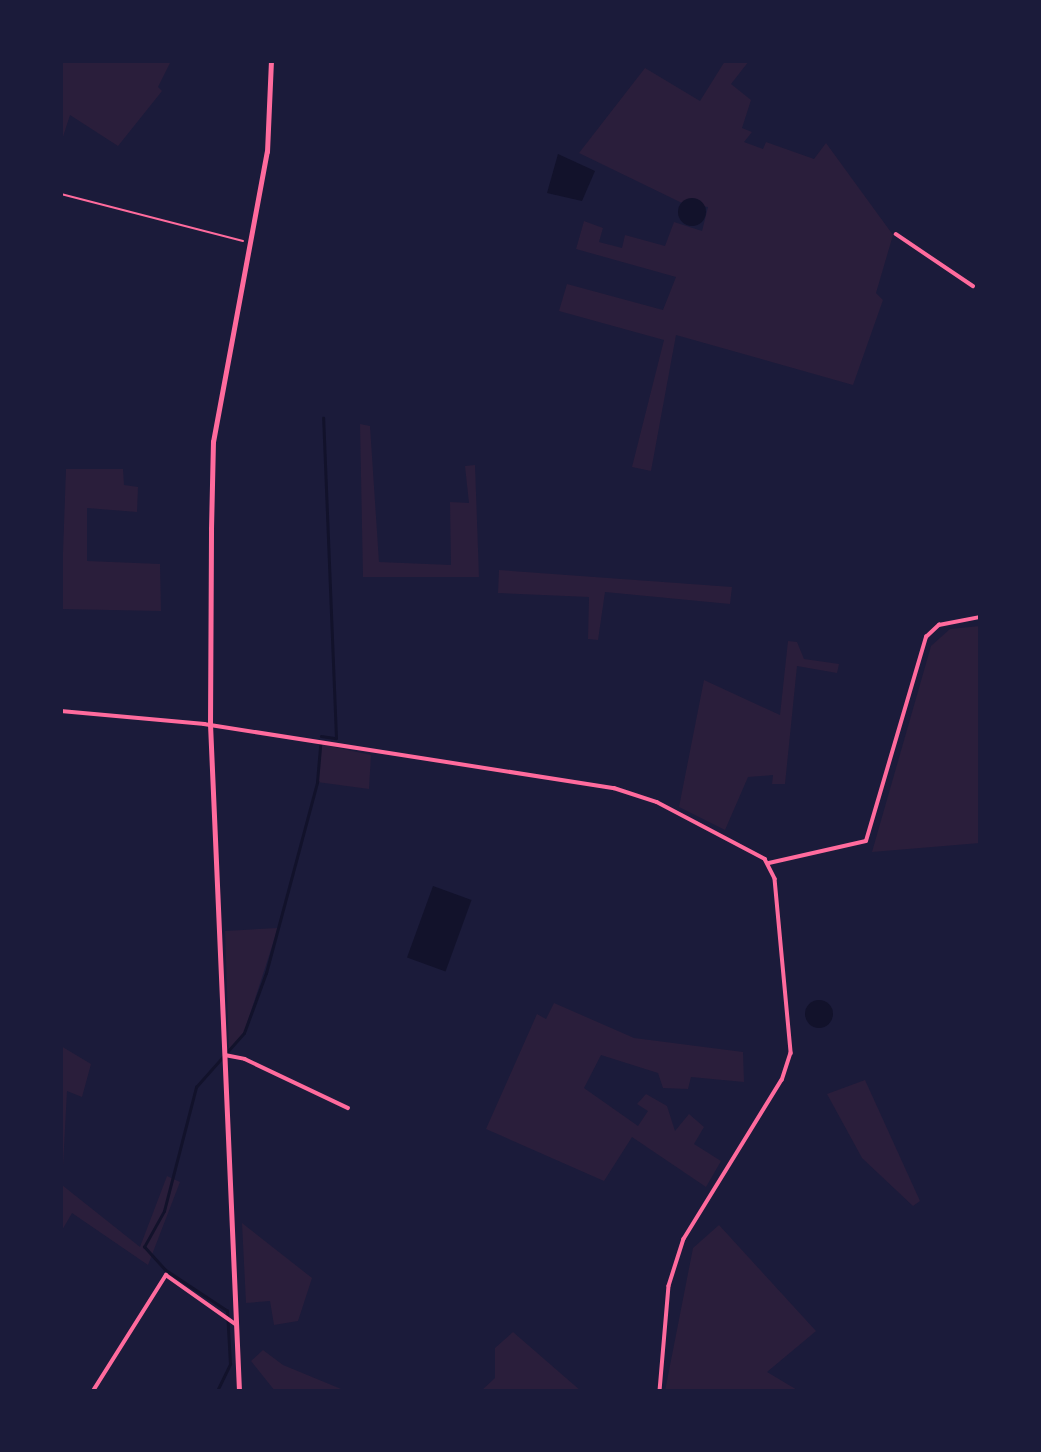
<!DOCTYPE html>
<style>
body{margin:0}
#map{position:relative;width:1041px;height:1452px;overflow:hidden;background:#1b1b3a;font-family:"Space Grotesk",sans-serif}
div>[style]{position:absolute}
.green>*{inset:0;background:#2a1e3b}
.water>*{inset:0;background:#12122b;transform-origin:0 0}
.round{border-radius:50%}
.stream>*{height:2.5px;margin:-1.25px;padding:0 1.25px;transform-origin:1.25px;border-radius:1.25px;background:#12122b}
.path>*{height:2px;margin:-1px;padding:0 1px;transform-origin:1px;border-radius:1px;background:#ff6b9d}
.minor>*{height:3.5px;margin:-1.75px;padding:0 1.75px;transform-origin:1.75px;border-radius:1.75px;background:#ff6b9d}
.tertiary>*{height:4.5px;margin:-2.25px;padding:0 2.25px;transform-origin:2.25px;border-radius:2.25px;background:#ff6b9d}
span{translate:-50% -50%;white-space:nowrap;text-align:center;line-height:1.15;-webkit-text-stroke:5px #1b1b3a;paint-order:stroke}
.frame{position:absolute;inset:0;border:63px solid #1b1b3a;pointer-events:none}
</style>
<div id="map">
<div class="green">
<i style="clip-path:polygon(61px 61px,171px 61px,158px 87px,162px 91px,118px 146px,70px 115px,61px 143px)"></i>
<i style="clip-path:polygon(725px 61px,749px 61px,731px 84px,751px 100px,742px 128px,752px 132px,744px 142px,763px 149px,766px 142px,814px 159px,826px 143px,893px 235px,876px 293px,883px 300px,853px 385px,676px 335px,651px 471px,632px 467px,664px 340px,559px 311px,567px 284px,663px 310px,676px 277px,576px 249px,584px 221px,603px 228px,599px 242px,622px 248px,625px 235px,665px 246px,674px 222px,702px 231px,708px 207px,682px 203px,579px 153px,645px 68px,700px 101px)"></i>
<i style="clip-path:polygon(360px 424px,370px 426px,379px 562px,451px 565px,450px 502px,469px 503px,465px 466px,475px 465px,479px 577px,363px 577px)"></i>
<i style="clip-path:polygon(66px 469px,123px 469px,124px 485px,138px 487px,137px 512px,87px 508px,87px 561px,160px 564px,161px 611px,61px 609px)"></i>
<i style="clip-path:polygon(499px 570px,732px 587px,730px 604px,605px 592px,598px 640px,588px 639px,589px 597px,498px 593px)"></i>
<i style="clip-path:polygon(980px 626px,980px 843px,872px 852px,931px 646px,950px 629px)"></i>
<i style="clip-path:polygon(788px 641px,797px 642px,804px 659px,839px 664px,837px 673px,797px 666px,785px 784px,772px 784px,773px 775px,748px 777px,725px 830px,679px 807px,704px 680px,780px 715px)"></i>
<i style="clip-path:polygon(320px 744px,371px 755px,369px 789px,317px 782px)"></i>
<i style="clip-path:polygon(278px 928px,244px 1033px,229px 1050px,225px 931px)"></i>
<i style="clip-path:polygon(554px 1003px,634px 1038px,743px 1052px,744px 1082px,691px 1077px,688px 1089px,663px 1088px,658px 1073px,601px 1055px,584px 1088px,638px 1126px,648px 1111px,637px 1104px,646px 1094px,667px 1106px,675px 1131px,689px 1114px,704px 1127px,694px 1144px,721px 1161px,706px 1187px,632px 1137px,604px 1181px,486px 1129px,537px 1014px,546px 1019px)"></i>
<i style="clip-path:polygon(61px 1046px,91px 1064px,82px 1097px,67px 1091px,62px 1185px,140px 1247px,167px 1176px,180px 1182px,148px 1265px,72px 1213px,61px 1232px)"></i>
<i style="clip-path:polygon(865px 1080px,920px 1201px,913px 1206px,862px 1158px,827px 1094px)"></i>
<i style="clip-path:polygon(242px 1223px,312px 1278px,298px 1321px,274px 1325px,270px 1301px,246px 1303px)"></i>
<i style="clip-path:polygon(719px 1225px,816px 1331px,767px 1372px,799px 1391px,665px 1391px,693px 1248px)"></i>
<i style="clip-path:polygon(513px 1332px,581px 1391px,481px 1391px,495px 1378px,495px 1348px)"></i>
<i style="clip-path:polygon(263px 1350px,283px 1365px,346px 1391px,275px 1391px,251px 1361px)"></i>
</div>
<div class="water">
<i style="clip-path:polygon(558px 154px,595px 171px,582px 201px,547px 193px)"></i>
<i class="round" style="left:678px;top:198px;width:28px;height:28px"></i>
<i style="left:433px;top:886px;width:41px;height:76px;rotate:20deg"></i>
<i class="round" style="left:805px;top:1000px;width:28px;height:28px"></i>
</div>
<div class="stream">
<i style="left:321px;top:736px;width:15px;rotate:8deg"></i>
<i style="left:336px;top:738px;width:320px;rotate:-92.3deg"></i>
<i style="left:217px;top:1391px;width:30px;rotate:-64deg"></i>
<i style="left:230px;top:1364px;width:53px;rotate:-93.2deg"></i>
<i style="left:227px;top:1311px;width:74px;rotate:-146.5deg"></i>
<i style="left:165px;top:1270px;width:31px;rotate:-132deg"></i>
<i style="left:144px;top:1247px;width:41px;rotate:-60.9deg"></i>
<i style="left:164px;top:1211px;width:128px;rotate:-75.5deg"></i>
<i style="left:196px;top:1087px;width:72px;rotate:-48.4deg"></i>
<i style="left:244px;top:1033px;width:64px;rotate:-69.9deg"></i>
<i style="left:266px;top:973px;width:198px;rotate:-75deg"></i>
<i style="left:317px;top:782px;width:38px;rotate:-85deg"></i>
</div>
<div class="path">
<i style="left:61px;top:194px;width:188px;rotate:14.5deg"></i>
</div>
<div class="minor">
<i style="left:896px;top:234px;width:93px;rotate:34deg"></i>
<i style="left:61px;top:711px;width:144px;rotate:5.2deg"></i>
<i style="left:204px;top:724px;width:415px;rotate:8.9deg"></i>
<i style="left:614px;top:788px;width:45px;rotate:18deg"></i>
<i style="left:657px;top:802px;width:122px;rotate:27.8deg"></i>
<i style="left:765px;top:859px;width:22px;rotate:63deg"></i>
<i style="left:775px;top:879px;width:175px;rotate:84.7deg"></i>
<i style="left:791px;top:1053px;width:28px;rotate:108deg"></i>
<i style="left:782px;top:1080px;width:187px;rotate:121.6deg"></i>
<i style="left:684px;top:1239px;width:49px;rotate:107.7deg"></i>
<i style="left:669px;top:1286px;width:105px;rotate:94.9deg"></i>
<i style="left:769px;top:863px;width:99px;rotate:-12.8deg"></i>
<i style="left:866px;top:841px;width:213px;rotate:-73.6deg"></i>
<i style="left:926px;top:637px;width:18px;rotate:-43deg"></i>
<i style="left:939px;top:625px;width:42px;rotate:-11deg"></i>
<i style="left:225px;top:1055px;width:20px;rotate:11deg"></i>
<i style="left:245px;top:1059px;width:114px;rotate:25.4deg"></i>
<i style="left:93px;top:1391px;width:137px;rotate:-57.8deg"></i>
<i style="left:166px;top:1275px;width:87px;rotate:35.2deg"></i>
</div>
<div class="tertiary">
<i style="left:239px;top:1391px;width:667px;rotate:-92.49deg"></i>
<i style="left:210px;top:725px;width:196px;rotate:-89.7deg"></i>
<i style="left:211px;top:529px;width:87px;rotate:-88.7deg"></i>
<i style="left:213px;top:442px;width:295px;rotate:-79.5deg"></i>
<i style="left:267px;top:152px;width:91px;rotate:-87.5deg"></i>
</div>
<div class="frame"></div>
</div>
